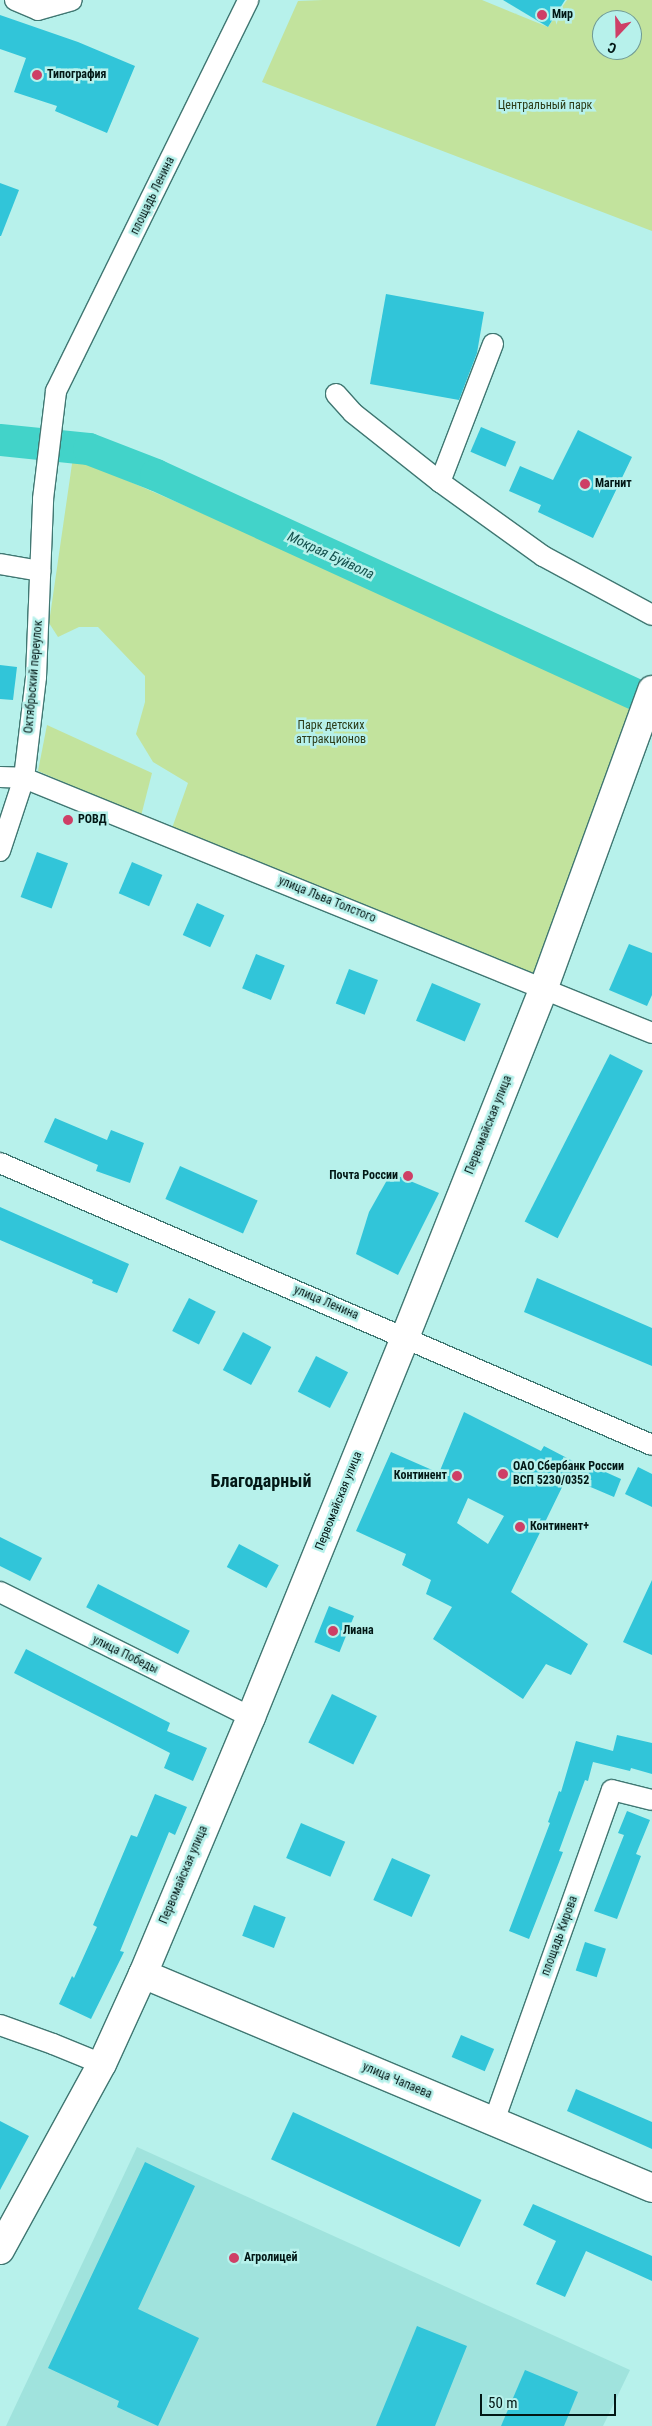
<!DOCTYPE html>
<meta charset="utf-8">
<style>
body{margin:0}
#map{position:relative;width:652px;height:2426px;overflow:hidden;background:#b7f1eb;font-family:"Roboto Condensed",sans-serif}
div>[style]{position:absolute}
.built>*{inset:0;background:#a0e3dd}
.green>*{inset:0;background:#c2e39d}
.river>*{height:32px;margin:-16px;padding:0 16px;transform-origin:16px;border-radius:16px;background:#42d3c9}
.building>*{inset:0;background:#31c5d9;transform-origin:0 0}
.roads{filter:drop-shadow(1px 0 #407772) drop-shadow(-1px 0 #407772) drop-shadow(0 1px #407772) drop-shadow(0 -1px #407772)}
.minor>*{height:20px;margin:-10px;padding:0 10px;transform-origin:10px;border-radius:10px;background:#fff}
.secondary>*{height:28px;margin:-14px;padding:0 14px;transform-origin:14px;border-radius:14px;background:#fff}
.dots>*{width:14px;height:14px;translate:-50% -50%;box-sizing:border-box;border:2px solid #b7f1eb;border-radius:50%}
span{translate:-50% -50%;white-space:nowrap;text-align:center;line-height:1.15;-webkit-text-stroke:5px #b7f1eb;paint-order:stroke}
.poi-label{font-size:12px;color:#021715;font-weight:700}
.left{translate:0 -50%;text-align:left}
.right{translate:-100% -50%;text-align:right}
.park-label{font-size:12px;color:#2c3b17}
.street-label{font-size:12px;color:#021715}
.water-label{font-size:14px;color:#14514d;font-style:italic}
.district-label{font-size:18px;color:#021715;font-weight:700}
.north{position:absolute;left:592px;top:10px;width:50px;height:50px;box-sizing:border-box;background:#b7f1eb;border:1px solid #6f9a95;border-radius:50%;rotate:201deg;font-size:14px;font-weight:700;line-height:20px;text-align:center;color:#021715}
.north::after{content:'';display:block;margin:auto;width:18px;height:22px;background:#ce3f66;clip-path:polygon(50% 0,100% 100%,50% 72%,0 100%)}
.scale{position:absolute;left:480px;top:2394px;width:136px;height:22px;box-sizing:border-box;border:2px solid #021715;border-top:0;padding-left:6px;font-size:15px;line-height:18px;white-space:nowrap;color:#021715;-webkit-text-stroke:4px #b7f1eb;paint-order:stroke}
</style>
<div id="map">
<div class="built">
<i style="clip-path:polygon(137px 2147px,630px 2370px,603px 2426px,6px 2426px)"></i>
</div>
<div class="green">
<i style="clip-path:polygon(evenodd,323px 0,482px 0,548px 27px,567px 0,652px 0,652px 231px,262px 82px,298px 1px,323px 0,602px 20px,632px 20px,632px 50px,602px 50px,602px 20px)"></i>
<i style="clip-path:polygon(73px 457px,635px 701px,541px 979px,171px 831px,188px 783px,153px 762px,136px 734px,145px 702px,145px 676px,98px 627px,79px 627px,58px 637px,49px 623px)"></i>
<i style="clip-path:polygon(47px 725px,152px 773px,141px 816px,38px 771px)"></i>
</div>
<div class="river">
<i style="left:0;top:440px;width:89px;rotate:5.8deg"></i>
<i style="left:89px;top:449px;width:72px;rotate:21.2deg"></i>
<i style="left:156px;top:475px;width:545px;rotate:24.59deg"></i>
</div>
<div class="building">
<i style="clip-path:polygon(503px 0,565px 0,548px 27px)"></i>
<i style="clip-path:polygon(0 15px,78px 42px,135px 66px,107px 133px,55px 111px,57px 106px,14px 92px,26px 58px,0 49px)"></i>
<i style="clip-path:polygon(0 183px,19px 190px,1px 236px,0 236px)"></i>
<i style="clip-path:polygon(386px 294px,484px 312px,477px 353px,459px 400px,370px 384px)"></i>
<i style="left:481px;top:427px;width:38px;height:27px;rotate:23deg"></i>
<i style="clip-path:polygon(578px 430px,632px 457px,593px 538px,538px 512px,541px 505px,509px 491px,520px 466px,553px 480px)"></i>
<i style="clip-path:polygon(0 665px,17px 667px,13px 700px,0 699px)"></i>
<i style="left:37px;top:852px;width:33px;height:48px;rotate:20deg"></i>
<i style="left:132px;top:862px;width:33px;height:34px;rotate:23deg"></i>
<i style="left:197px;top:903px;width:30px;height:35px;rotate:24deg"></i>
<i style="clip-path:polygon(629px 944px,652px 953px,652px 995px,647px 1006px,609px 990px)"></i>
<i style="left:256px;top:954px;width:31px;height:37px;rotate:22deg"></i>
<i style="left:349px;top:969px;width:31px;height:37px;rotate:21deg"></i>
<i style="left:432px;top:983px;width:53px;height:41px;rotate:23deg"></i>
<i style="left:610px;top:1054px;width:37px;height:188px;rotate:27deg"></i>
<i style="clip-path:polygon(55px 1118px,107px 1140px,111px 1130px,144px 1143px,130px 1183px,96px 1171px,98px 1165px,44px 1142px)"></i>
<i style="left:180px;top:1166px;width:85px;height:36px;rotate:24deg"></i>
<i style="clip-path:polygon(391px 1173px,439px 1193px,398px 1275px,356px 1254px,369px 1212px)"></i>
<i style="clip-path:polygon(0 1207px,129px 1264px,117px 1293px,92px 1283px,93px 1280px,0 1240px)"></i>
<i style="clip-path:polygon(537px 1278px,652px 1328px,652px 1366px,524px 1312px)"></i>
<i style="left:189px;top:1298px;width:30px;height:37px;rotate:27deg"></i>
<i style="left:243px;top:1332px;width:32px;height:43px;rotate:28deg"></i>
<i style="left:316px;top:1356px;width:36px;height:40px;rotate:27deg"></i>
<i style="clip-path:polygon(evenodd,464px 1412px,541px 1451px,544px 1446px,590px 1470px,592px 1466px,621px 1479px,614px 1497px,567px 1477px,511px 1592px,588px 1644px,571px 1675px,546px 1664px,523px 1699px,433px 1639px,452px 1607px,426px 1594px,431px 1580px,402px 1565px,406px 1554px,356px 1531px,391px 1452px,439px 1473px,464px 1412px,468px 1498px,504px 1516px,488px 1544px,457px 1523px,468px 1498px)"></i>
<i style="clip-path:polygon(638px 1467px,652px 1474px,652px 1507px,625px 1494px)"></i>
<i style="clip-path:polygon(0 1537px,42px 1558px,30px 1581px,0 1566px)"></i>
<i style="left:239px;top:1544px;width:45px;height:26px;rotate:28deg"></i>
<i style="clip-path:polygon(652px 1580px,652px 1655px,623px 1642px)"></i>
<i style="left:98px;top:1584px;width:103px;height:26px;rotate:27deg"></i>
<i style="left:329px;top:1606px;width:27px;height:39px;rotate:22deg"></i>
<i style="clip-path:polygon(26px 1649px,170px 1723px,167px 1731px,207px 1748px,193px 1781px,164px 1768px,170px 1753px,14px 1673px)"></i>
<i style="left:332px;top:1694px;width:50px;height:54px;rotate:26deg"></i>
<i style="clip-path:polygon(617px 1735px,652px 1743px,652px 1774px,631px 1768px,630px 1771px,593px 1762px,588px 1781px,585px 1780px,559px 1851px,563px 1852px,529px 1939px,509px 1931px,550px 1823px,548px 1822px,559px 1791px,561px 1792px,576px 1741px,613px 1751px)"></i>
<i style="clip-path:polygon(155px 1794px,187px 1807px,175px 1835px,169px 1832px,120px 1951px,124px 1952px,91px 2019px,59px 2004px,72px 1976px,74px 1978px,97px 1927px,93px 1925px,131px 1835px,137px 1837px)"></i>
<i style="clip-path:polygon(627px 1811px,650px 1820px,636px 1854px,641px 1856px,617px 1919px,594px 1911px,624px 1835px,618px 1833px)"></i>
<i style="left:301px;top:1823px;width:48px;height:38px;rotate:23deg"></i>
<i style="left:392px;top:1858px;width:42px;height:46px;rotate:24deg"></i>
<i style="left:254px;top:1905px;width:34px;height:33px;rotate:21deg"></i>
<i style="left:585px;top:1942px;width:22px;height:30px;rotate:18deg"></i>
<i style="left:461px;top:2035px;width:36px;height:24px;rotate:23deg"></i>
<i style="clip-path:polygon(576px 2089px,652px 2122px,652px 2149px,567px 2111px)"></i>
<i style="left:293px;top:2112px;width:208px;height:52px;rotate:25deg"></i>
<i style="clip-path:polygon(0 2121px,29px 2136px,0 2190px)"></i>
<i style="clip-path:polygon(145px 2162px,195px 2186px,138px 2309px,199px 2338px,158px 2426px,117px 2407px,119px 2401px,48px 2368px)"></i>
<i style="clip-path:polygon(533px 2204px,652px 2256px,652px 2281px,586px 2251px,565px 2297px,536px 2284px,556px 2241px,523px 2225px)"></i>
<i style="clip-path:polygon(417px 2326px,467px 2346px,435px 2426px,376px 2426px)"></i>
<i style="clip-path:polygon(525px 2370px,578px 2392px,564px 2426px,501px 2426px)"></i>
</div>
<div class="roads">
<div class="minor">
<i style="left:15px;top:0;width:25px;rotate:23deg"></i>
<i style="left:38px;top:10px;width:35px;rotate:-16deg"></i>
<i style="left:493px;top:344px;width:148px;rotate:111deg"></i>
<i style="left:440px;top:482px;width:127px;rotate:35.7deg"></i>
<i style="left:543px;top:556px;width:124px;rotate:28.4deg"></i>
<i style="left:336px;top:394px;width:25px;rotate:48deg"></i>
<i style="left:353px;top:413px;width:111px;rotate:38.4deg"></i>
<i style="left:0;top:564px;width:41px;rotate:9.9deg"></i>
<i style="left:0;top:777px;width:24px;rotate:2deg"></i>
<i style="left:24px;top:778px;width:678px;rotate:22.1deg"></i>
<i style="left:0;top:851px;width:77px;rotate:-71.8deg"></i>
<i style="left:24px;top:778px;width:102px;rotate:-83.2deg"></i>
<i style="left:36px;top:677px;width:178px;rotate:-87.7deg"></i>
<i style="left:43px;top:499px;width:109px;rotate:-83.1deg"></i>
<i style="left:56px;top:391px;width:436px;rotate:-63.8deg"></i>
<i style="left:0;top:1163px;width:710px;rotate:23.39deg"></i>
<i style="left:0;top:1592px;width:280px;rotate:26.5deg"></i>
<i style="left:0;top:2025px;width:56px;rotate:19.7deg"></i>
<i style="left:53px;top:2044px;width:53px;rotate:22.2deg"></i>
<i style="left:494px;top:2121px;width:351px;rotate:-70.4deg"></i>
<i style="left:612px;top:1790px;width:41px;rotate:14deg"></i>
</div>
<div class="secondary">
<i style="left:143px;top:1974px;width:552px;rotate:22.8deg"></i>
<i style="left:0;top:2250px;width:212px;rotate:-61.3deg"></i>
<i style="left:102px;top:2064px;width:99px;rotate:-65.5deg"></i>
<i style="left:143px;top:1974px;width:279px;rotate:-67.2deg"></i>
<i style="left:251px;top:1717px;width:410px;rotate:-67.9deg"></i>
<i style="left:405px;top:1337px;width:377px;rotate:-68.3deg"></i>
<i style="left:544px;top:987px;width:316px;rotate:-70deg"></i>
</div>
</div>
<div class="dots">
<i style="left:542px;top:15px;background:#ce3f66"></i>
<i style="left:37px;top:75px;background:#ce3f66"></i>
<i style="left:585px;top:484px;background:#ce3f66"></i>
<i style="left:68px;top:820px;background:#ce3f66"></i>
<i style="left:408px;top:1176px;background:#ce3f66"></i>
<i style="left:503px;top:1474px;background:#ce3f66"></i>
<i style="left:457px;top:1476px;background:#ce3f66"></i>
<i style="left:520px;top:1527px;background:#ce3f66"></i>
<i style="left:333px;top:1631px;background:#ce3f66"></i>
<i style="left:234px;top:2258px;background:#ce3f66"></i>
</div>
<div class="poi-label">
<span class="left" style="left:552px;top:15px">Мир</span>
<span class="left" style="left:47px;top:75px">Типография</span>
<span class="left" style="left:595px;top:484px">Магнит</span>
<span class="left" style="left:78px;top:820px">РОВД</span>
<span class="right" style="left:398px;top:1176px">Почта России</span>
<span class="left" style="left:513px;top:1474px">ОАО Сбербанк России<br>ВСП 5230/0352</span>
<span class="right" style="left:447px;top:1476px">Континент</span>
<span class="left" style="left:530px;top:1527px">Континент+</span>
<span class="left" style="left:343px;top:1631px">Лиана</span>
<span class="left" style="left:244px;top:2258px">Агролицей</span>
</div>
<div class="park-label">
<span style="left:545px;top:106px">Центральный парк</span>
<span style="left:331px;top:733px">Парк детских<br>аттракционов</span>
</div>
<div class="street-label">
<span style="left:153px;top:196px;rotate:-64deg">площадь Ленина</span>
<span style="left:34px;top:677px;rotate:-85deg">Октябрьский переулок</span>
<span style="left:327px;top:900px;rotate:22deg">улица Льва Толстого</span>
<span style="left:489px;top:1125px;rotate:-68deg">Первомайская улица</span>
<span style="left:326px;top:1303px;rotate:23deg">улица Ленина</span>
<span style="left:339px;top:1501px;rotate:-68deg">Первомайская улица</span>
<span style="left:125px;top:1655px;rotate:26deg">улица Победы</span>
<span style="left:184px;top:1875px;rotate:-67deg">Первомайская улица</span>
<span style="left:560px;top:1936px;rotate:-70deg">площадь Кирова</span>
<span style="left:397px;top:2081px;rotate:23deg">улица Чапаева</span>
</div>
<div class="water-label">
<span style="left:331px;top:555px;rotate:25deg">Мокрая Буйвола</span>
</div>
<div class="district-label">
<span style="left:261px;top:1481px">Благодарный</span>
</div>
<div class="north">С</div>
<div class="scale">50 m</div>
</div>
